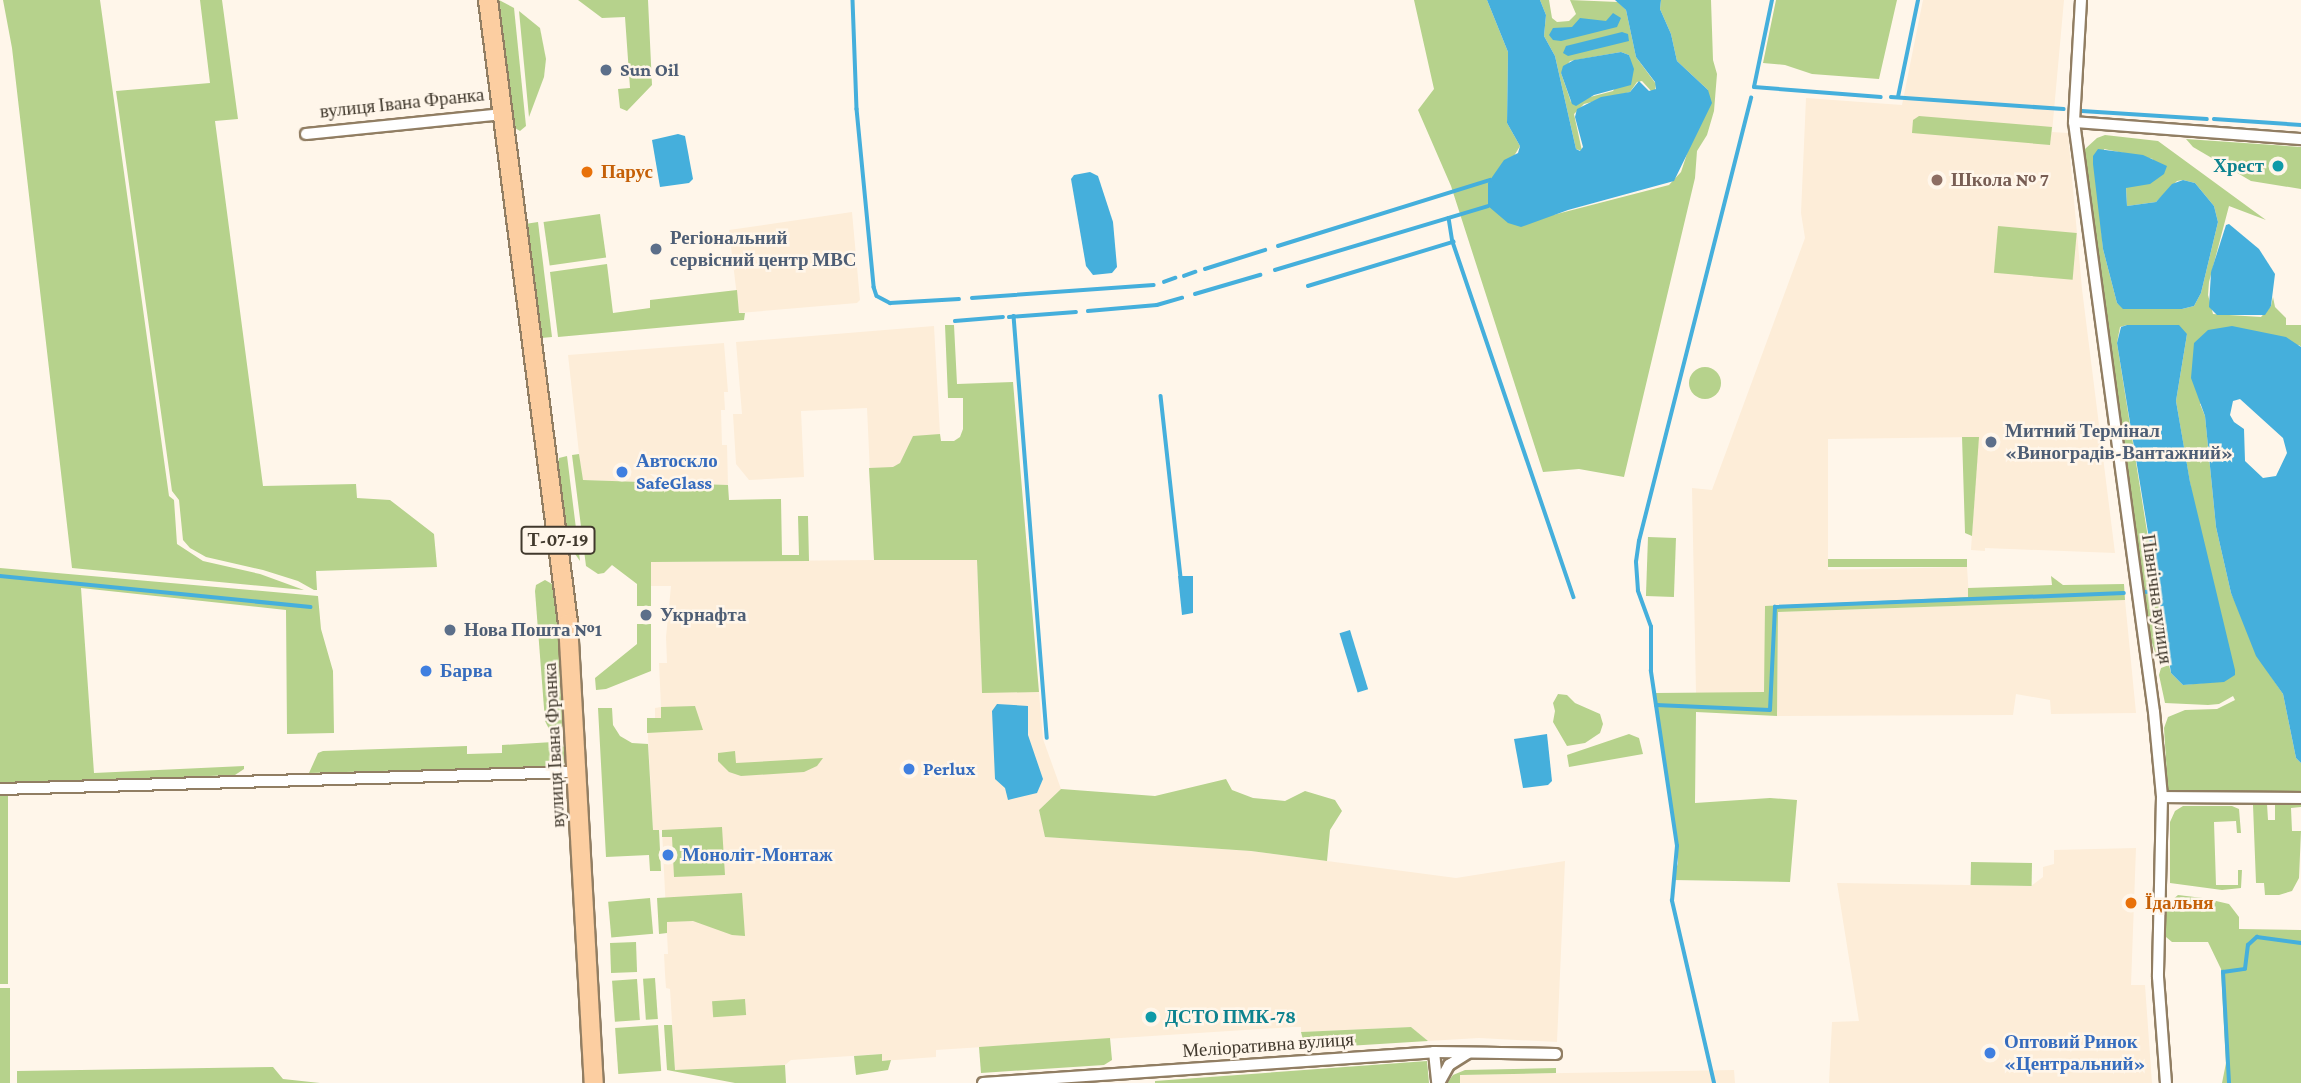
<!DOCTYPE html>
<meta charset="utf-8">
<style>
body{margin:0}
#map{position:relative;width:2301px;height:1083px;overflow:hidden;background:#fff6ea;font-family:"Crimson Pro",serif}
div>[style]{position:absolute}
.built>*{inset:0;background:#fdedd8}
.green>*{inset:0;background:#b6d28c;transform-origin:0 0}
.round{border-radius:50%}
.water>*{inset:0;background:#45afdc;transform-origin:0 0}
.stream>*{height:3.5px;margin:-1.75px;padding:0 1.75px;transform-origin:1.75px;border-radius:1.75px;background:#45afdc}
.roads{filter:drop-shadow(2px 0 #917e63) drop-shadow(-2px 0 #917e63) drop-shadow(0 2px #917e63) drop-shadow(0 -2px #917e63)}
.minor>*{height:10px;margin:-5px;padding:0 5px;transform-origin:5px;border-radius:5px;background:#fff}
.primary>*{height:18px;margin:-9px;padding:0 9px;transform-origin:9px;border-radius:9px;background:#fccea1}
.dots>*{width:19px;height:19px;translate:-50% -50%;box-sizing:border-box;border:4px solid #fff6ea;border-radius:50%}
span{translate:-50% -50%;white-space:nowrap;text-align:center;line-height:1.15;-webkit-text-stroke:5px #fff6ea;paint-order:stroke}
.shield-label span{padding:2px 5px;background:#fff6ea;border:2px solid;border-radius:5px;-webkit-text-stroke-width:0}
.shield-label{font-size:18px;color:#41392d;font-weight:700}
.service-label{font-size:19px;color:#4e5e75;font-weight:700}
.left{translate:0 -50%;text-align:left}
.street-label{font-size:19px;color:#41392d}
.culture-label{font-size:19px;color:#0d838f;font-weight:700}
.right{translate:-100% -50%;text-align:right}
.food-label{font-size:19px;color:#c56008;font-weight:700}
.education-label{font-size:19px;color:#785e54;font-weight:700}
.shop-label{font-size:19px;color:#366cbe;font-weight:700}
</style>
<div id="map">
<div class="built">
<i style="clip-path:polygon(1923px 0,2064px 0,2052px 132px,2068px 133px,2082px 289px,2115px 553px,1985px 548px,1985px 551px,1971px 550px,1978px 437px,1828px 439px,1828px 570px,1967px 567px,1969px 597px,1765px 606px,1765px 693px,1696px 693px,1692px 488px,1712px 490px,1805px 238px,1801px 213px,1806px 98px,1902px 105px)"></i>
<i style="clip-path:polygon(852px 212px,860px 300px,857px 303px,739px 313px,729px 230px)"></i>
<i style="clip-path:polygon(934px 326px,947px 559px,977px 560px,982px 692px,1039px 692px,1043px 739px,1061px 789px,1039px 810px,1046px 837px,1251px 851px,1456px 878px,1565px 861px,1557px 1042px,1479px 1038px,1428px 1041px,1411px 1027px,1301px 1032px,1301px 1027px,1293px 1027px,936px 1050px,936px 1057px,882px 1061px,881px 1054px,791px 1060px,785px 1065px,675px 1070px,670px 989px,666px 988px,665px 974px,664px 954px,668px 954px,662px 830px,653px 830px,647px 718px,655px 718px,655px 708px,661px 707px,659px 663px,667px 663px,666px 637px,671px 586px,651px 586px,651px 562px,874px 560px,867px 408px,801px 411px,804px 477px,749px 480px,736px 464px,733px 414px,742px 414px,736px 342px)"></i>
<i style="clip-path:polygon(724px 343px,728px 392px,724px 392px,725px 410px,721px 410px,722px 445px,727px 445px,728px 485px,582px 480px,568px 355px)"></i>
<i style="clip-path:polygon(2125px 600px,2136px 713px,2051px 714px,2050px 700px,2016px 694px,2013px 715px,1777px 716px,1778px 612px)"></i>
<i style="clip-path:polygon(2136px 848px,2131px 985px,2145px 985px,2152px 1083px,1829px 1083px,1832px 1022px,1859px 1021px,1837px 883px,2031px 886px,2043px 877px,2043px 867px,2054px 864px,2054px 850px)"></i>
<i style="clip-path:polygon(1734px 1070px,1735px 1083px,1460px 1083px,1460px 1075px)"></i>
</div>
<div class="green">
<i style="clip-path:polygon(3px 0,100px 0,169px 496px,174px 500px,177px 544px,203px 561px,260px 574px,304px 590px,72px 568px,12px 48px)"></i>
<i style="clip-path:polygon(200px 0,222px 0,238px 119px,215px 121px,263px 486px,356px 484px,357px 498px,390px 500px,434px 534px,437px 567px,316px 571px,317px 590px,314px 590px,298px 581px,263px 570px,206px 557px,190px 548px,183px 540px,179px 500px,172px 491px,116px 91px,210px 83px)"></i>
<i style="clip-path:polygon(499px 0,514px 8px,526px 126px,520px 131px,515px 128px)"></i>
<i style="clip-path:polygon(578px 0,648px 0,652px 85px,627px 111px,620px 108px,618px 89px,630px 88px,625px 17px,602px 18px)"></i>
<i style="clip-path:polygon(1414px 0,1487px 0,1508px 52px,1507px 123px,1520px 146px,1514px 156px,1553px 215px,1669px 185px,1681px 172px,1708px 90px,1677px 61px,1671px 34px,1660px 9px,1661px 0,1711px 0,1713px 60px,1717px 74px,1714px 111px,1707px 135px,1697px 151px,1695px 178px,1624px 477px,1579px 469px,1543px 472px,1451px 186px,1418px 110px,1434px 89px)"></i>
<i style="clip-path:polygon(evenodd,1540px 0,1549px 0,1552px 18px,1557px 22px,1569px 21px,1576px 14px,1570px 0,1618px 2px,1626px 10px,1636px 57px,1656px 84px,1655px 91px,1652px 92px,1642px 81px,1637px 82px,1630px 92px,1584px 104px,1574px 114px,1582px 151px,1576px 149px,1555px 56px,1544px 36px,1546px 15px,1540px 0,1621px 52px,1629px 55px,1631px 64px,1613px 91px,1571px 102px,1561px 73px,1570px 61px,1621px 52px)"></i>
<i style="clip-path:polygon(1776px 0,1897px 0,1879px 79px,1812px 74px,1785px 65px,1763px 63px)"></i>
<i style="clip-path:polygon(519px 11px,540px 28px,546px 59px,544px 77px,529px 117px)"></i>
<i style="clip-path:polygon(1919px 116px,2052px 127px,2050px 145px,1912px 133px,1913px 120px)"></i>
<i style="clip-path:polygon(evenodd,2105px 135px,2158px 141px,2266px 220px,2229px 206px,2209px 282px,2208px 295px,2213px 314px,2261px 317px,2271px 306px,2273px 297px,2275px 307px,2286px 318px,2286px 325px,2301px 325px,2301px 347px,2299px 345px,2200px 404px,2205px 416px,2216px 527px,2231px 593px,2268px 672px,2283px 694px,2296px 758px,2301px 763px,2301px 793px,2168px 791px,2164px 728px,2168px 717px,2185px 710px,2217px 709px,2235px 700px,2233px 696px,2219px 704px,2208px 705px,2165px 703px,2159px 675px,2161px 668px,2169px 665px,2171px 673px,2183px 685px,2224px 681px,2176px 401px,2187px 334px,2127px 325px,2120px 327px,2117px 343px,2167px 657px,2156px 655px,2151px 640px,2084px 155px,2085px 149px,2097px 138px,2105px 135px,2104px 149px,2153px 159px,2126px 187px,2127px 206px,2156px 202px,2177px 181px,2183px 180px,2195px 183px,2214px 206px,2218px 222px,2201px 293px,2194px 306px,2182px 309px,2124px 309px,2117px 303px,2103px 249px,2100px 212px,2104px 149px)"></i>
<i style="clip-path:polygon(2186px 139px,2301px 147px,2301px 189px,2251px 181px,2193px 147px)"></i>
<i style="left:600px;top:214px;width:44px;height:57px;rotate:82deg"></i>
<i style="clip-path:polygon(538px 222px,552px 337px,541px 338px,525px 224px)"></i>
<i style="left:1998px;top:226px;width:79px;height:47px;rotate:5deg"></i>
<i style="clip-path:polygon(607px 264px,613px 313px,650px 308px,650px 300px,737px 290px,739px 313px,745px 313px,744px 320px,558px 337px,550px 272px)"></i>
<i style="clip-path:polygon(945px 325px,954px 325px,957px 384px,1013px 382px,1039px 692px,982px 693px,977px 560px,874px 560px,869px 468px,893px 467px,900px 463px,913px 436px,940px 434px,941px 441px,954px 441px,960px 437px,963px 429px,963px 398px,948px 398px)"></i>
<i class="round" style="left:1689px;top:367px;width:32px;height:32px"></i>
<i style="clip-path:polygon(1962px 437px,1979px 437px,1972px 536px,1965px 533px)"></i>
<i style="clip-path:polygon(579px 454px,583px 480px,728px 485px,729px 500px,781px 499px,782px 555px,799px 555px,798px 516px,808px 516px,809px 561px,651px 562px,651px 606px,637px 606px,637px 584px,612px 565px,604px 573px,598px 574px,586px 566px,572px 455px)"></i>
<i style="clip-path:polygon(567px 456px,580px 561px,568px 544px,558px 463px,559px 458px)"></i>
<i style="left:1648px;top:537px;width:28px;height:59px;rotate:2deg"></i>
<i style="left:1967px;top:559px;width:8px;height:139px;rotate:90deg"></i>
<i style="clip-path:polygon(0 568px,318px 596px,321px 629px,333px 671px,334px 733px,287px 734px,286px 610px,81px 588px,94px 773px,244px 766px,244px 769px,235px 775px,0 784px)"></i>
<i style="clip-path:polygon(2051px 576px,2063px 585px,2124px 584px,2125px 600px,1778px 612px,1777px 716px,1696px 712px,1695px 803px,1770px 798px,1797px 800px,1790px 882px,1673px 880px,1678px 863px,1678px 846px,1655px 693px,1764px 692px,1765px 606px,1968px 597px,1968px 588px,2052px 585px)"></i>
<i style="clip-path:polygon(545px 580px,552px 584px,557px 607px,564px 715px,563px 726px,556px 731px,549px 729px,545px 721px,535px 591px,536px 585px)"></i>
<i style="clip-path:polygon(637px 624px,651px 624px,651px 671px,606px 689px,596px 690px,595px 678px,637px 644px)"></i>
<i style="clip-path:polygon(1558px 694px,1567px 695px,1575px 703px,1600px 714px,1603px 724px,1600px 733px,1585px 743px,1567px 746px,1553px 722px,1555px 711px,1553px 703px)"></i>
<i style="clip-path:polygon(695px 706px,703px 730px,647px 733px,647px 718px,661px 718px,661px 707px)"></i>
<i style="clip-path:polygon(598px 708px,612px 708px,613px 725px,620px 736px,632px 743px,648px 744px,653px 830px,659px 830px,661px 871px,650px 871px,649px 855px,606px 857px)"></i>
<i style="clip-path:polygon(1629px 734px,1639px 738px,1643px 754px,1569px 767px,1567px 755px)"></i>
<i style="clip-path:polygon(553px 742px,561px 744px,566px 749px,566px 761px,562px 766px,309px 773px,318px 753px,323px 751px,467px 746px,467px 754px,502px 753px,502px 745px)"></i>
<i style="clip-path:polygon(735px 751px,736px 763px,823px 758px,817px 766px,804px 772px,741px 776px,729px 772px,718px 761px,718px 753px)"></i>
<i style="clip-path:polygon(1226px 779px,1232px 790px,1253px 798px,1285px 801px,1305px 791px,1335px 800px,1342px 811px,1330px 830px,1327px 861px,1251px 851px,1045px 837px,1039px 810px,1061px 789px,1155px 796px)"></i>
<i style="left:0;top:793px;width:8px;height:191px"></i>
<i style="clip-path:polygon(2267px 804px,2268px 820px,2275px 820px,2275px 804px,2301px 804px,2301px 807px,2291px 808px,2292px 831px,2301px 831px,2299px 878px,2292px 891px,2279px 895px,2265px 895px,2264px 883px,2256px 883px,2253px 805px)"></i>
<i style="clip-path:polygon(2183px 806px,2232px 806px,2239px 809px,2241px 833px,2237px 833px,2236px 821px,2214px 822px,2216px 885px,2238px 885px,2238px 870px,2242px 870px,2241px 888px,2222px 890px,2170px 883px,2170px 822px,2175px 811px)"></i>
<i style="clip-path:polygon(722px 827px,725px 875px,674px 877px,672px 837px,662px 837px,662px 830px)"></i>
<i style="left:1971px;top:862px;width:61px;height:23px;rotate:1deg"></i>
<i style="clip-path:polygon(742px 893px,745px 936px,732px 935px,693px 921px,667px 922px,667px 933px,659px 934px,657px 898px)"></i>
<i style="clip-path:polygon(2178px 895px,2211px 899px,2205px 906px,2216px 901px,2229px 904px,2239px 917px,2239px 929px,2301px 930px,2301px 1083px,2222px 1083px,2226px 1063px,2221px 969px,2208px 942px,2172px 942px,2166px 937px,2165px 906px)"></i>
<i style="left:650px;top:898px;width:36px;height:42px;rotate:85deg"></i>
<i style="left:636px;top:942px;width:30px;height:26px;rotate:88deg"></i>
<i style="left:655px;top:978px;width:41px;height:12px;rotate:86deg"></i>
<i style="left:637px;top:979px;width:41px;height:25px;rotate:86deg"></i>
<i style="left:0;top:988px;width:10px;height:95px"></i>
<i style="left:745px;top:999px;width:16px;height:33px;rotate:86deg"></i>
<i style="left:658px;top:1025px;width:46px;height:43px;rotate:86deg"></i>
<i style="clip-path:polygon(664px 1025px,672px 1025px,675px 1070px,785px 1065px,786px 1083px,735px 1083px,667px 1070px)"></i>
<i style="clip-path:polygon(1411px 1027px,1428px 1041px,1315px 1048px,1304px 1044px,1301px 1032px)"></i>
<i style="clip-path:polygon(1110px 1038px,1112px 1060px,1104px 1065px,981px 1073px,979px 1047px)"></i>
<i style="clip-path:polygon(882px 1054px,882px 1061px,891px 1060px,888px 1070px,856px 1075px,854px 1056px)"></i>
<i style="clip-path:polygon(1427px 1061px,1429px 1083px,1155px 1083px,1155px 1081px)"></i>
<i style="clip-path:polygon(273px 1067px,283px 1079px,320px 1083px,17px 1083px,17px 1071px)"></i>
<i style="clip-path:polygon(1556px 1068px,1556px 1073px,1460px 1075px,1460px 1083px,1447px 1083px,1453px 1075px,1465px 1070px)"></i>
</div>
<div class="water">
<i style="clip-path:polygon(1487px 0,1540px 0,1546px 15px,1544px 36px,1555px 56px,1576px 149px,1580px 151px,1583px 147px,1575px 117px,1577px 109px,1601px 97px,1630px 92px,1639px 81px,1649px 91px,1656px 89px,1655px 82px,1636px 57px,1626px 10px,1615px 0,1661px 0,1660px 9px,1671px 34px,1677px 61px,1708px 90px,1712px 103px,1674px 181px,1568px 210px,1521px 227px,1508px 223px,1488px 206px,1488px 183px,1504px 160px,1518px 153px,1520px 146px,1507px 123px,1508px 52px)"></i>
<i style="clip-path:polygon(1613px 13px,1621px 18px,1617px 27px,1561px 41px,1553px 40px,1549px 35px,1553px 28px,1572px 27px,1580px 18px,1606px 21px)"></i>
<i style="clip-path:polygon(1622px 32px,1628px 34px,1629px 41px,1568px 56px,1563px 53px,1566px 46px)"></i>
<i style="clip-path:polygon(1621px 52px,1629px 55px,1634px 69px,1631px 85px,1594px 95px,1576px 106px,1572px 104px,1561px 73px,1563px 66px,1574px 60px)"></i>
<i style="clip-path:polygon(678px 134px,685px 136px,693px 179px,689px 183px,660px 187px,652px 140px)"></i>
<i style="clip-path:polygon(2098px 149px,2143px 155px,2167px 166px,2164px 174px,2150px 184px,2126px 188px,2127px 206px,2156px 202px,2172px 184px,2183px 180px,2195px 183px,2214px 206px,2218px 222px,2201px 293px,2194px 306px,2182px 309px,2123px 309px,2117px 303px,2103px 249px,2093px 164px,2093px 156px)"></i>
<i style="clip-path:polygon(1090px 172px,1098px 176px,1113px 222px,1117px 267px,1112px 273px,1093px 275px,1086px 266px,1071px 179px,1074px 175px)"></i>
<i style="clip-path:polygon(2229px 224px,2259px 249px,2275px 274px,2271px 306px,2265px 315px,2217px 315px,2209px 307px,2211px 272px,2226px 225px)"></i>
<i style="clip-path:polygon(2127px 325px,2179px 325px,2187px 334px,2176px 401px,2190px 482px,2235px 670px,2235px 675px,2224px 682px,2183px 685px,2171px 673px,2117px 343px,2121px 327px)"></i>
<i style="clip-path:polygon(evenodd,2232px 326px,2286px 337px,2301px 347px,2301px 763px,2296px 758px,2283px 694px,2256px 656px,2231px 593px,2216px 527px,2205px 416px,2191px 378px,2194px 343px,2208px 330px,2232px 326px,2240px 399px,2283px 438px,2287px 453px,2276px 476px,2263px 478px,2245px 461px,2244px 429px,2234px 422px,2230px 415px,2233px 401px,2240px 399px)"></i>
<i style="clip-path:polygon(1178px 576px,1193px 576px,1193px 613px,1182px 615px)"></i>
<i style="left:1350px;top:630px;width:62px;height:11px;rotate:73deg"></i>
<i style="clip-path:polygon(997px 704px,1028px 706px,1028px 735px,1043px 779px,1037px 793px,1008px 800px,1005px 788px,995px 779px,992px 711px)"></i>
<i style="clip-path:polygon(1547px 734px,1552px 781px,1548px 785px,1523px 788px,1514px 739px)"></i>
</div>
<div class="stream">
<i style="left:853px;top:0;width:109px;rotate:87.9deg"></i>
<i style="left:857px;top:109px;width:179px;rotate:84.5deg"></i>
<i style="left:874px;top:287px;width:9px;rotate:72deg"></i>
<i style="left:877px;top:296px;width:15px;rotate:28deg"></i>
<i style="left:890px;top:303px;width:69px;rotate:-3.3deg"></i>
<i style="left:1754px;top:87px;width:127px;rotate:4.5deg"></i>
<i style="left:1754px;top:87px;width:89px;rotate:-78.3deg"></i>
<i style="left:1891px;top:97px;width:173px;rotate:4deg"></i>
<i style="left:1898px;top:97px;width:99px;rotate:-78.3deg"></i>
<i style="left:2082px;top:111px;width:125px;rotate:3.7deg"></i>
<i style="left:2214px;top:119px;width:87px;rotate:3.9deg"></i>
<i style="left:1449px;top:218px;width:24px;rotate:81deg"></i>
<i style="left:1453px;top:242px;width:375px;rotate:71.2deg"></i>
<i style="left:1278px;top:246px;width:222px;rotate:-17.3deg"></i>
<i style="left:1205px;top:269px;width:63px;rotate:-17.6deg"></i>
<i style="left:1275px;top:270px;width:222px;rotate:-16.7deg"></i>
<i style="left:1184px;top:276px;width:12px;rotate:-20deg"></i>
<i style="left:1164px;top:282px;width:12px;rotate:-20deg"></i>
<i style="left:1308px;top:286px;width:152px;rotate:-16.9deg"></i>
<i style="left:1195px;top:294px;width:68px;rotate:-16.3deg"></i>
<i style="left:972px;top:298px;width:182px;rotate:-4.1deg"></i>
<i style="left:1088px;top:311px;width:69px;rotate:-5deg"></i>
<i style="left:1157px;top:305px;width:26px;rotate:-16deg"></i>
<i style="left:1014px;top:316px;width:423px;rotate:85.5deg"></i>
<i style="left:1009px;top:317px;width:67px;rotate:-4.3deg"></i>
<i style="left:955px;top:321px;width:48px;rotate:-4.8deg"></i>
<i style="left:1161px;top:396px;width:181px;rotate:83.7deg"></i>
<i style="left:0;top:576px;width:312px;rotate:5.7deg"></i>
<i style="left:2144px;top:592px;width:13px;rotate:-4deg"></i>
<i style="left:1656px;top:705px;width:114px;rotate:2.5deg"></i>
<i style="left:1770px;top:710px;width:103px;rotate:-87.2deg"></i>
<i style="left:1775px;top:607px;width:349px;rotate:-2.3deg"></i>
<i style="left:1714px;top:1083px;width:187px;rotate:-103deg"></i>
<i style="left:1672px;top:901px;width:55px;rotate:-84.8deg"></i>
<i style="left:1677px;top:846px;width:177px;rotate:-98.5deg"></i>
<i style="left:1651px;top:671px;width:44px;rotate:-90deg"></i>
<i style="left:1651px;top:627px;width:38px;rotate:-110deg"></i>
<i style="left:1638px;top:591px;width:29px;rotate:-94deg"></i>
<i style="left:1636px;top:562px;width:21px;rotate:-82deg"></i>
<i style="left:1639px;top:541px;width:457px;rotate:-75.8deg"></i>
<i style="left:2229px;top:1083px;width:111px;rotate:-93.1deg"></i>
<i style="left:2223px;top:972px;width:22px;rotate:-8deg"></i>
<i style="left:2245px;top:969px;width:24px;rotate:-83deg"></i>
<i style="left:2248px;top:945px;width:12px;rotate:-42deg"></i>
<i style="left:2257px;top:937px;width:44px;rotate:7.8deg"></i>
</div>
<div class="roads">
<div class="minor">
<i style="left:2081px;top:0;width:122px;rotate:93.3deg"></i>
<i style="left:2074px;top:122px;width:595px;rotate:82.28deg"></i>
<i style="left:2154px;top:712px;width:85px;rotate:84.6deg"></i>
<i style="left:2162px;top:797px;width:180px;rotate:91.3deg"></i>
<i style="left:2158px;top:977px;width:106px;rotate:85.7deg"></i>
<i style="left:2074px;top:122px;width:228px;rotate:4.3deg"></i>
<i style="left:306px;top:134px;width:198px;rotate:-5.8deg"></i>
<i style="left:0;top:789px;width:577px;rotate:-1.69deg"></i>
<i style="left:2162px;top:797px;width:139px;rotate:0.4deg"></i>
<i style="left:1434px;top:1052px;width:31px;rotate:84deg"></i>
<i style="left:983px;top:1083px;width:452px;rotate:-3.9deg"></i>
<i style="left:1434px;top:1052px;width:122px;rotate:0.9deg"></i>
<i style="left:1439px;top:1083px;width:21px;rotate:-61deg"></i>
<i style="left:1449px;top:1065px;width:22px;rotate:-32deg"></i>
</div>
<div class="primary">
<i style="left:488px;top:0;width:628px;rotate:82.68deg"></i>
<i style="left:568px;top:623px;width:461px;rotate:86.8deg"></i>
</div>
</div>
<div class="dots">
<i style="left:606px;top:70px;background:#5c6f8a"></i>
<i style="left:2278px;top:166px;background:#0f9aa8"></i>
<i style="left:587px;top:172px;background:#e8710a"></i>
<i style="left:1937px;top:180px;background:#8d6e63"></i>
<i style="left:656px;top:249px;background:#5c6f8a"></i>
<i style="left:1991px;top:442px;background:#5c6f8a"></i>
<i style="left:622px;top:472px;background:#3f7fe0"></i>
<i style="left:646px;top:615px;background:#5c6f8a"></i>
<i style="left:450px;top:630px;background:#5c6f8a"></i>
<i style="left:426px;top:671px;background:#3f7fe0"></i>
<i style="left:909px;top:769px;background:#3f7fe0"></i>
<i style="left:668px;top:855px;background:#3f7fe0"></i>
<i style="left:2131px;top:903px;background:#e8710a"></i>
<i style="left:1151px;top:1017px;background:#0f9aa8"></i>
<i style="left:1990px;top:1053px;background:#3f7fe0"></i>
</div>
<div class="shield-label">
<span style="left:558px;top:540px">Т-07-19</span>
</div>
<div class="service-label">
<span class="left" style="left:620px;top:70px">Sun Oil</span>
<span class="left" style="left:670px;top:249px">Регіональний<br>сервісний центр МВС</span>
<span class="left" style="left:2005px;top:442px">Митний Термінал<br>«Виноградів-Вантажний»</span>
<span class="left" style="left:660px;top:615px">Укрнафта</span>
<span class="left" style="left:464px;top:630px">Нова Пошта №1</span>
</div>
<div class="street-label">
<span style="left:402px;top:103px;rotate:-6deg">вулиця Івана Франка</span>
<span style="left:2157px;top:599px;rotate:82deg">Північна вулиця</span>
<span style="left:554px;top:745px;rotate:-93deg">вулиця Івана Франка</span>
<span style="left:1268px;top:1045px;rotate:-4deg">Меліоративна вулиця</span>
</div>
<div class="culture-label">
<span class="right" style="left:2264px;top:166px">Хрест</span>
<span class="left" style="left:1165px;top:1017px">ДСТО ПМК-78</span>
</div>
<div class="food-label">
<span class="left" style="left:601px;top:172px">Парус</span>
<span class="left" style="left:2145px;top:903px">Їдальня</span>
</div>
<div class="education-label">
<span class="left" style="left:1951px;top:180px">Школа № 7</span>
</div>
<div class="shop-label">
<span class="left" style="left:636px;top:472px">Автоскло<br>SafeGlass</span>
<span class="left" style="left:440px;top:671px">Барва</span>
<span class="left" style="left:923px;top:769px">Perlux</span>
<span class="left" style="left:682px;top:855px">Моноліт-Монтаж</span>
<span class="left" style="left:2004px;top:1053px">Оптовий Ринок<br>«Центральний»</span>
</div>
</div>
